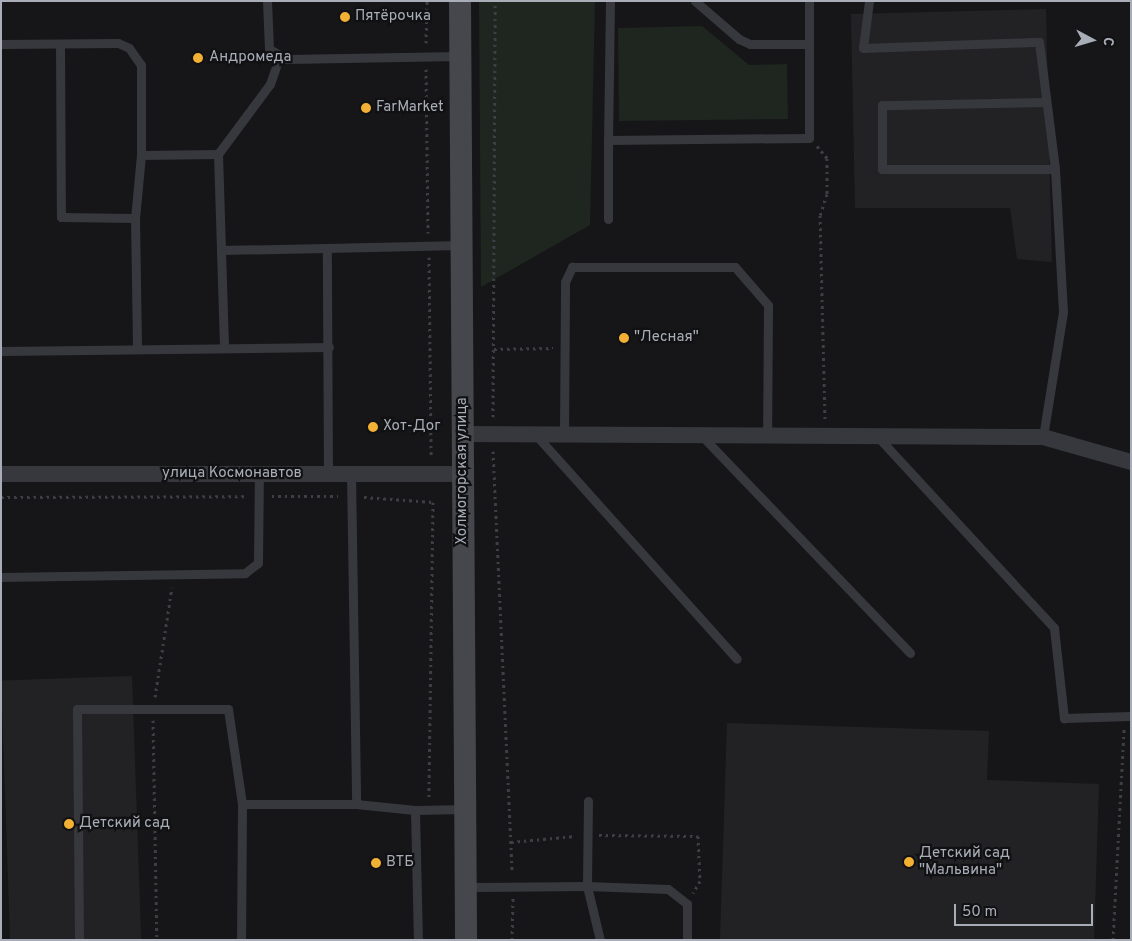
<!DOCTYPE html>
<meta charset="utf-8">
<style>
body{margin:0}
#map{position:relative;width:1132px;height:941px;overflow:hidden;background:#161618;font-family:Overpass,sans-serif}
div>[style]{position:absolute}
.built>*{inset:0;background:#222225;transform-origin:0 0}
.green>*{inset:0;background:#1e261f}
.path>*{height:3px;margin-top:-1.5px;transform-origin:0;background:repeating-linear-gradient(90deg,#3d3f44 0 2.5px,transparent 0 6.5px)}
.lane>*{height:9px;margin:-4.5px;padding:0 4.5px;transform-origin:4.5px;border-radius:4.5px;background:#37383d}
.street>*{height:16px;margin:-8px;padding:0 8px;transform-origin:8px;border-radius:8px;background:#37383d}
.secondary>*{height:22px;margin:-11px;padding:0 11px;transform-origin:11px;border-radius:11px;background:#45474d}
.dots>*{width:14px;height:14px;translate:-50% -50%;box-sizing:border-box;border:2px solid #111113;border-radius:50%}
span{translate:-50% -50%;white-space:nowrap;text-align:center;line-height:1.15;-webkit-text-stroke:4.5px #111113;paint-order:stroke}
.poi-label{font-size:15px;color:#a8adb8}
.left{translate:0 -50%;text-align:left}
.street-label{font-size:15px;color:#a8adb8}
.frame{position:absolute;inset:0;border:2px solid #a8adb8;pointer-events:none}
.north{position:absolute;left:1067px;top:15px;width:50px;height:50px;-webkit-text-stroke:4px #111113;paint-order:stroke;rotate:96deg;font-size:14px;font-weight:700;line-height:20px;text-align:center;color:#a8adb8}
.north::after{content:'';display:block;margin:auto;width:18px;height:22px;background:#a8adb8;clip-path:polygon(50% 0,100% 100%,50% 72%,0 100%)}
.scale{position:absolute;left:954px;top:904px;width:139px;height:22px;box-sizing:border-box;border:2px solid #a8adb8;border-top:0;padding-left:6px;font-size:15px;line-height:18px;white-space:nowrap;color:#a8adb8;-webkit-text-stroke:4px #111113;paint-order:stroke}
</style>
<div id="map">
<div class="built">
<i style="clip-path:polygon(1046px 9px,1052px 262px,1017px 259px,1010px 208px,855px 208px,851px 14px)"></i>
<i style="left:132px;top:676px;width:264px;height:131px;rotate:88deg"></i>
<i style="clip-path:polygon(727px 723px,989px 731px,987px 780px,1099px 784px,1094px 940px,720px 940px)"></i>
</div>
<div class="green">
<i style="clip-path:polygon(479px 1px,595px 1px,590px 225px,481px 287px)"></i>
<i style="clip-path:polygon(702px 26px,749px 65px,787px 64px,788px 119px,619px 121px,618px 28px)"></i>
</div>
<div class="path">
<i style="left:426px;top:43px;width:42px;rotate:-88.6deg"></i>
<i style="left:426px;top:69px;width:164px;rotate:89.3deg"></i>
<i style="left:817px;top:146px;width:16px;rotate:50deg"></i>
<i style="left:827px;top:158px;width:36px;rotate:90deg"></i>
<i style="left:827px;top:194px;width:22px;rotate:108deg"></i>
<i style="left:820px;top:215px;width:205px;rotate:88.6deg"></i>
<i style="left:429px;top:257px;width:198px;rotate:89.4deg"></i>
<i style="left:494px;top:349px;width:59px;rotate:-1deg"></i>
<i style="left:493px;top:417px;width:416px;rotate:-89.7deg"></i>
<i style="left:493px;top:451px;width:423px;rotate:87.4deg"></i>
<i style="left:272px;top:496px;width:66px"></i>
<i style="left:1px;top:497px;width:245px;rotate:-0.2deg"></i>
<i style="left:364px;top:497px;width:69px;rotate:4.1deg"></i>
<i style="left:433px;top:502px;width:295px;rotate:90.8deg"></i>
<i style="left:155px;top:697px;width:111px;rotate:-81.2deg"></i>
<i style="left:153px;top:720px;width:220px;rotate:89deg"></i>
<i style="left:599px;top:835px;width:99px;rotate:0.6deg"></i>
<i style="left:698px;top:836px;width:45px;rotate:87.5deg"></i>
<i style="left:700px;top:881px;width:14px;rotate:120deg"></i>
<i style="left:511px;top:842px;width:64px;rotate:-5.4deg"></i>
<i style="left:512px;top:940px;width:42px;rotate:-88.6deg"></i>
<i style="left:1113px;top:940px;width:211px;rotate:-87deg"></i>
</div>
<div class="lane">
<i style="left:267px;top:1px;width:48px;rotate:87.6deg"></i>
<i style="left:269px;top:49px;width:21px;rotate:29deg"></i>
<i style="left:287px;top:59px;width:173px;rotate:-1deg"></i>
<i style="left:610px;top:1px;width:139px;rotate:90.8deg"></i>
<i style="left:608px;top:140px;width:201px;rotate:-0.6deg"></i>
<i style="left:809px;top:138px;width:94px;rotate:-90deg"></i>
<i style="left:809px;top:44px;width:59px;rotate:180deg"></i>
<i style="left:750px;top:44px;width:12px;rotate:-156deg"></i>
<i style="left:739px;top:39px;width:58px;rotate:-139.2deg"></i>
<i style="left:869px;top:1px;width:47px;rotate:97.3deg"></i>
<i style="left:863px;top:48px;width:176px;rotate:-2deg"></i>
<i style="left:1039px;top:42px;width:128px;rotate:82.8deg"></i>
<i style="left:1055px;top:169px;width:143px;rotate:86.8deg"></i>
<i style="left:1063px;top:312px;width:127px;rotate:99.1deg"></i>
<i style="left:1px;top:44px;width:117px;rotate:-0.5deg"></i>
<i style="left:118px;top:43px;width:12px;rotate:24deg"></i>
<i style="left:129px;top:48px;width:21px;rotate:55deg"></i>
<i style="left:141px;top:65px;width:90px;rotate:90deg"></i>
<i style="left:141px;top:155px;width:63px;rotate:95.4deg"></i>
<i style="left:135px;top:218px;width:131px;rotate:89.1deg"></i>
<i style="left:60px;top:44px;width:173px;rotate:89.7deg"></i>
<i style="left:61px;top:217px;width:74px;rotate:0.8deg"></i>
<i style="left:809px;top:44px;width:43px;rotate:-90deg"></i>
<i style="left:1045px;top:102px;width:163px;rotate:178.9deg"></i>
<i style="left:882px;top:105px;width:64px;rotate:90deg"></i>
<i style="left:882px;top:169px;width:173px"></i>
<i style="left:218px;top:154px;width:96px;rotate:88.2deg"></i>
<i style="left:221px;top:250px;width:106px;rotate:-1.1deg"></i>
<i style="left:141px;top:155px;width:77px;rotate:-0.7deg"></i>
<i style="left:218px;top:154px;width:87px;rotate:-53.4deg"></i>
<i style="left:270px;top:84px;width:31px;rotate:-71deg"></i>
<i style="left:608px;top:219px;width:79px;rotate:-90deg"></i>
<i style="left:221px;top:250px;width:98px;rotate:88.2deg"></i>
<i style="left:1px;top:351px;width:328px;rotate:-0.7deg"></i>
<i style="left:535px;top:434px;width:302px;rotate:48.1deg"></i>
<i style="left:564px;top:434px;width:152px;rotate:-89.6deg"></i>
<i style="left:565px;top:282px;width:17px;rotate:-65deg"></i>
<i style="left:572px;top:267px;width:163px"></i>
<i style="left:735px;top:267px;width:50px;rotate:49deg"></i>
<i style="left:768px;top:305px;width:130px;rotate:90.4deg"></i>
<i style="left:701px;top:435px;width:302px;rotate:46.2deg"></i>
<i style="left:877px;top:436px;width:261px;rotate:47.3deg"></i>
<i style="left:1054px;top:628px;width:91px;rotate:83.7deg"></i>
<i style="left:1064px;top:718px;width:67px;rotate:-1.7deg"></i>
<i style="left:328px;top:474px;width:226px;rotate:-90.3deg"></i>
<i style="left:327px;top:248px;width:134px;rotate:-1.3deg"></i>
<i style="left:351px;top:474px;width:330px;rotate:89.1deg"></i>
<i style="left:1px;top:577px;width:244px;rotate:-0.9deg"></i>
<i style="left:245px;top:573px;width:16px;rotate:-38deg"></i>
<i style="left:258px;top:563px;width:89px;rotate:-89.4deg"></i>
<i style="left:588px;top:801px;width:85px;rotate:90.7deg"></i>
<i style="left:587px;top:886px;width:56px;rotate:76.5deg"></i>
<i style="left:242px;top:804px;width:114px"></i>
<i style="left:356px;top:804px;width:59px;rotate:5.8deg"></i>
<i style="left:415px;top:810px;width:50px;rotate:-1.1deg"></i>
<i style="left:415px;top:810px;width:130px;rotate:88.7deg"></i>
<i style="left:467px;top:887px;width:120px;rotate:-0.5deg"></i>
<i style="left:587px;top:886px;width:81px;rotate:2.1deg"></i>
<i style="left:668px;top:889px;width:24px;rotate:38deg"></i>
<i style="left:687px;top:904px;width:36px;rotate:90deg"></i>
<i style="left:79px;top:939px;width:230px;rotate:-90.5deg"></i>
<i style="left:77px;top:709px;width:151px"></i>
<i style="left:228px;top:709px;width:96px;rotate:81.6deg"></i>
<i style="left:242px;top:804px;width:136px;rotate:90.4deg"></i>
</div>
<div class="street">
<i style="left:463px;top:434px;width:580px;rotate:0.3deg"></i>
<i style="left:1043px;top:437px;width:91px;rotate:15.9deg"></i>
<i style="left:1px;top:474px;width:461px"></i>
</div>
<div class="secondary">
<i style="left:460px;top:1px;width:939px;rotate:89.63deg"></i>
</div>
<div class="dots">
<i style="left:345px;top:17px;background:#f2b134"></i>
<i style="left:198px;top:58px;background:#f2b134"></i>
<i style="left:366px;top:108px;background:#f2b134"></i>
<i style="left:624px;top:338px;background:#f2b134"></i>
<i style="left:373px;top:427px;background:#f2b134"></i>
<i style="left:69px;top:824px;background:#f2b134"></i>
<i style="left:909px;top:862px;background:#f2b134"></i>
<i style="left:376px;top:863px;background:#f2b134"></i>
</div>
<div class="poi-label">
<span class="left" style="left:355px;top:17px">Пятёрочка</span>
<span class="left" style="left:209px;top:58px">Андромеда</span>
<span class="left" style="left:376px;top:108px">FarMarket</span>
<span class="left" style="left:634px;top:338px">"Лесная"</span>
<span class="left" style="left:383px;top:427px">Хот-Дог</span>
<span class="left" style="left:79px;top:824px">Детский сад</span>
<span class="left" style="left:919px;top:862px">Детский сад<br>"Мальвина"</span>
<span class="left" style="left:386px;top:863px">ВТБ</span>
</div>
<div class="street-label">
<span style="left:463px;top:471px;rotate:-90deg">Холмогорская улица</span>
<span style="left:232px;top:474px">улица Космонавтов</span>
</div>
<div class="frame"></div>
<div class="north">С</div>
<div class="scale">50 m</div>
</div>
